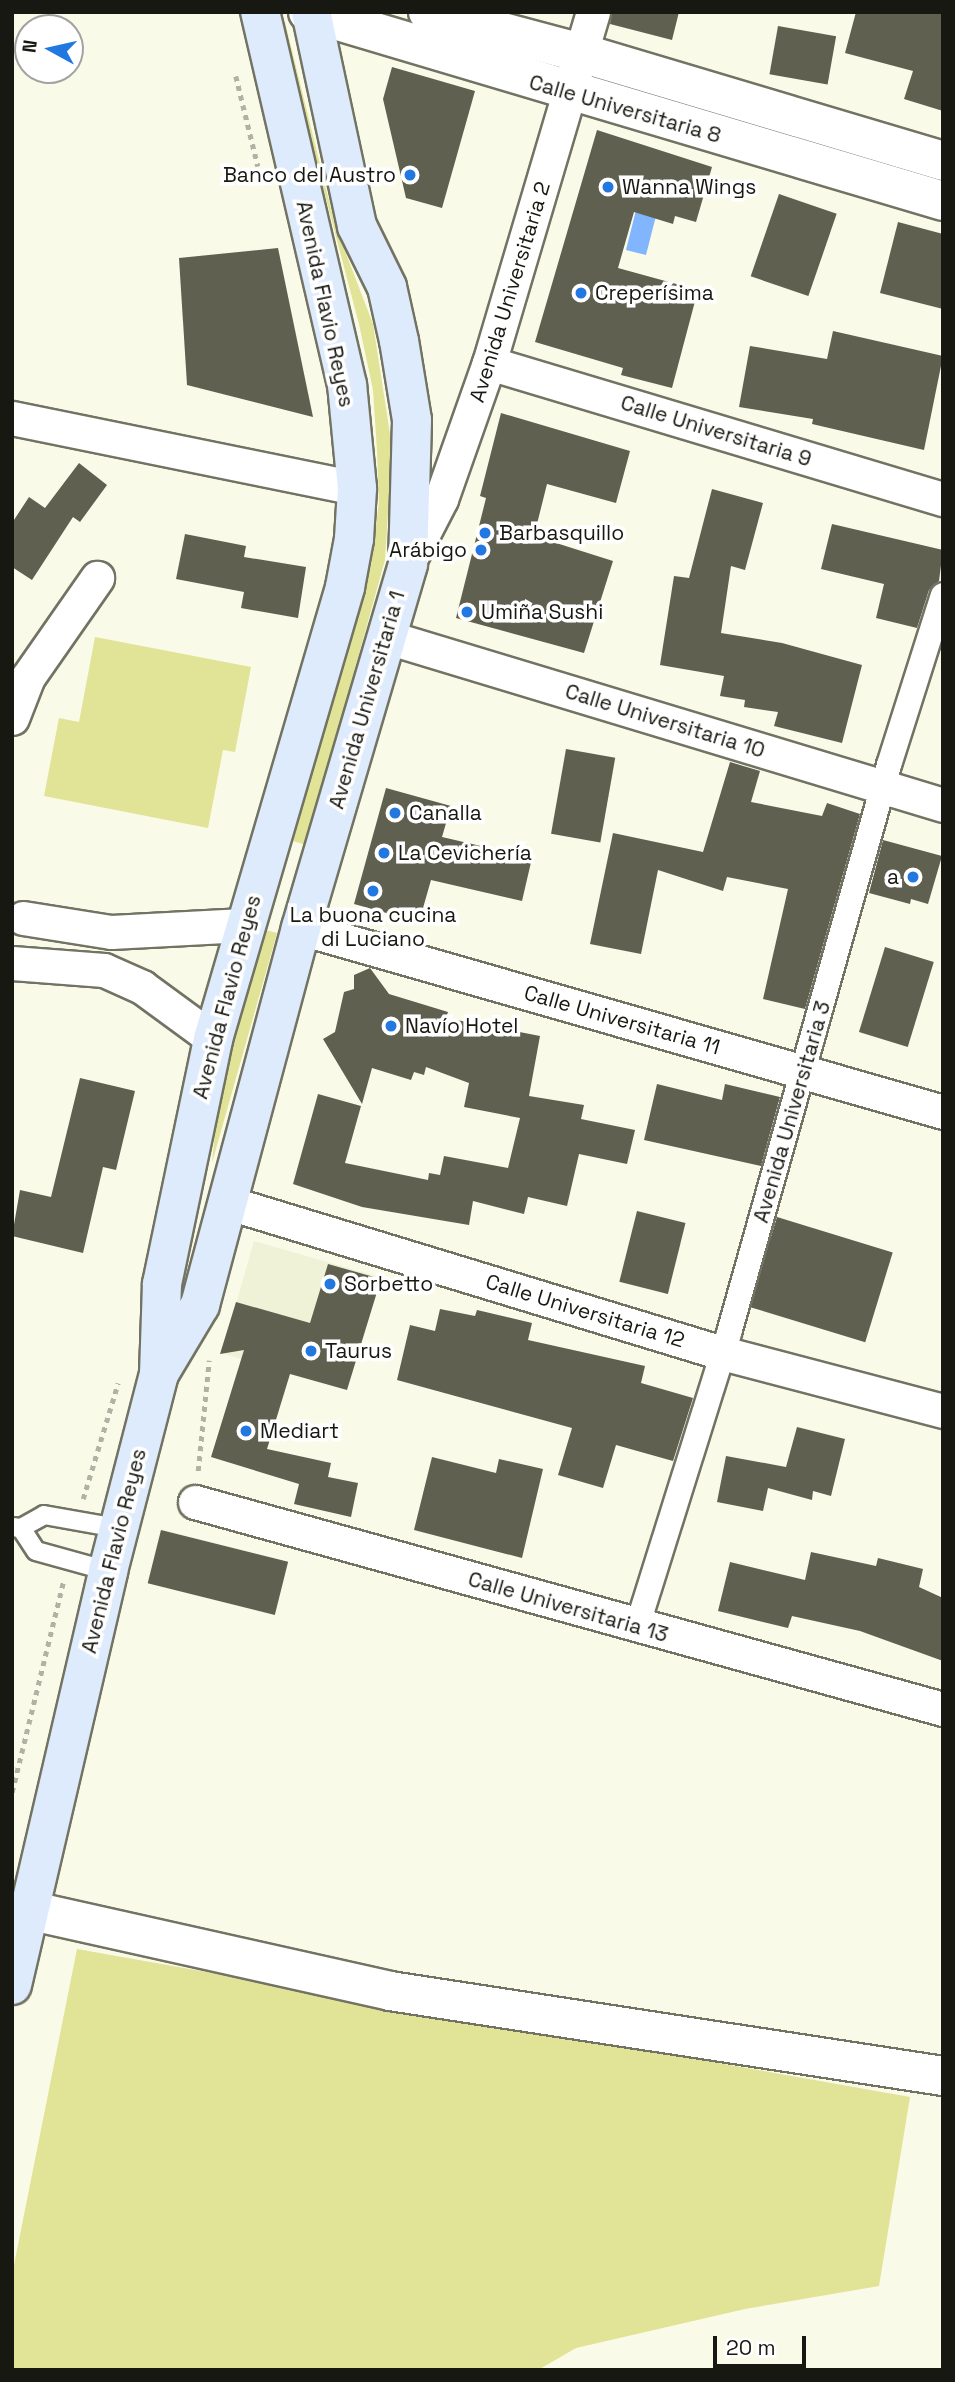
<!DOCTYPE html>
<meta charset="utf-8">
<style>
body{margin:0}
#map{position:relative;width:955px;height:2382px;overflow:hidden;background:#f9fae8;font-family:"Space Grotesk",sans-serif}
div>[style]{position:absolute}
.built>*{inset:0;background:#f0f2d8;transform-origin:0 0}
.green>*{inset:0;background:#e1e396}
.water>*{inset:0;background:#81b5fe}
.building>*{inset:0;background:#5f6050;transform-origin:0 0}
.path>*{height:4.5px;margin-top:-2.25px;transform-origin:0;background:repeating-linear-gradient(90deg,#b1b2a4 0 5px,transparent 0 10px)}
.roads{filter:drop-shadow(2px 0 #727363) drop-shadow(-2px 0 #727363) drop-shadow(0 2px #727363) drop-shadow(0 -2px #727363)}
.service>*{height:18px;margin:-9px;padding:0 9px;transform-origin:9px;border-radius:9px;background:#fff}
.pedestrian>*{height:24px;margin:-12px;padding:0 12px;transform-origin:12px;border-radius:12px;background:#fff}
.minor>*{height:33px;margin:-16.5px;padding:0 16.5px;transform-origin:16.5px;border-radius:16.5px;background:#fff}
.tertiary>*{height:38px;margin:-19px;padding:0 19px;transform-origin:19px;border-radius:19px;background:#fff}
.secondary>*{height:38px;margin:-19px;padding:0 19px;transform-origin:19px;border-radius:19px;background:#deebfd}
.dots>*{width:19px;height:19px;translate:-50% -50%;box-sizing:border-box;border:4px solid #fff;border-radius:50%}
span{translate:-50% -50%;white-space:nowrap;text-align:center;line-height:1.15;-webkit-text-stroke:7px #fff;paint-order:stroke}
.street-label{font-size:21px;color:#171811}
.poi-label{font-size:21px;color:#171811}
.right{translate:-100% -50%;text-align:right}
.left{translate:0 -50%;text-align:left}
.frame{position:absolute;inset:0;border:14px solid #171811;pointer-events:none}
.north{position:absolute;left:14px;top:14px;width:70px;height:70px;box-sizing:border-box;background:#fff;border:2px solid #a2a3a0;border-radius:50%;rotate:278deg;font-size:19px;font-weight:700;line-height:28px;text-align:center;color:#171811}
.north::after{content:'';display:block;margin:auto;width:24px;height:32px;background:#2277e1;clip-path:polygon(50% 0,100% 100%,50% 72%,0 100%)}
.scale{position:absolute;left:713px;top:2336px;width:93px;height:32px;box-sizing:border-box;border:4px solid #171811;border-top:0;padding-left:9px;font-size:21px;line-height:24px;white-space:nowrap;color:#171811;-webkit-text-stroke:5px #fff;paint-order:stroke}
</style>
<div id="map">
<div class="built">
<i style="left:254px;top:1241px;width:130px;height:117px;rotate:16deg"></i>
</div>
<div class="green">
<i style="clip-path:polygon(285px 22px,335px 225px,373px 324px,392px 447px,385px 560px,306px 845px,293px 841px,371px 566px,379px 502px,377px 451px,373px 390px,359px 324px,280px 24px)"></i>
<i style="clip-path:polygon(95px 637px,251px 667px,235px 752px,223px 750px,208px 828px,44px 796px,59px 718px,79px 722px)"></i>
<i style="clip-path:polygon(262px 929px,277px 933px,212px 1163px,218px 1101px)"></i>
<i style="clip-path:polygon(77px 1949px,910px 2097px,879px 2286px,745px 2309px,576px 2348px,538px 2370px,12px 2370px,12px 2275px)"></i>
</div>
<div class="water">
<i style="clip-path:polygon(645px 174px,658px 208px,646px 255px,626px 250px)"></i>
</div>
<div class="building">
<i style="clip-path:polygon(612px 12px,679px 12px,672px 40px,610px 24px)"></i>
<i style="clip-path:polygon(856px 12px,943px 12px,943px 111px,904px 99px,913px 71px,845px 53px)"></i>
<i style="left:778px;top:26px;width:59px;height:49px;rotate:10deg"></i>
<i style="clip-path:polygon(392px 67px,475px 91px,442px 208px,406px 198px,383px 99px)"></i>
<i style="clip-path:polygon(597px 130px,712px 167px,696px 222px,675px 216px,673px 224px,634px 212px,618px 268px,698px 290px,672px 388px,621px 375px,623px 368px,535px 342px)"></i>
<i style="left:779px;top:194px;width:61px;height:87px;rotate:19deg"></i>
<i style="clip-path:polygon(898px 222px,943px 234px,943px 309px,880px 293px)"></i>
<i style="clip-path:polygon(278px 248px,313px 417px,187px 385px,179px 258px)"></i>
<i style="clip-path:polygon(833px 331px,943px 356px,924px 450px,812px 424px,813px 419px,739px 407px,750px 346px,827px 359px)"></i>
<i style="clip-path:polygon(501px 413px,630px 451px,616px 503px,547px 484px,534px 536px,613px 561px,584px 653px,456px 618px,486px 498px,480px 496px)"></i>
<i style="clip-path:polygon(79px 463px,107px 485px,80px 522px,73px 517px,32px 580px,12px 567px,12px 523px,29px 497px,45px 508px)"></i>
<i style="clip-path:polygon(712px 489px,763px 503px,745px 570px,731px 566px,721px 633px,782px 643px,862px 665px,842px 743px,774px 726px,778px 712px,744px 707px,745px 700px,720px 696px,724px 676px,660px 665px,674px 576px,689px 578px)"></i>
<i style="clip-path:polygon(832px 524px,943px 550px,939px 581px,929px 590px,917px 628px,876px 618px,884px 584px,821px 569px)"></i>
<i style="clip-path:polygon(185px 534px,246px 546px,244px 557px,306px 567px,298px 618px,241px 608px,244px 592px,176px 579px)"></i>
<i style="left:566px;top:749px;width:50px;height:86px;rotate:10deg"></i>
<i style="clip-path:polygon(730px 762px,760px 771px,751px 802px,822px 816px,827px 803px,860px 814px,805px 1009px,763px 999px,788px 889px,727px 877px,723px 891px,658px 870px,641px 954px,590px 944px,613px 833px,703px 852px)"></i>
<i style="clip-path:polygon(386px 788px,451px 806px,442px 837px,532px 858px,522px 901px,431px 880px,419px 922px,354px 904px)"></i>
<i style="clip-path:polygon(883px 840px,942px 856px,928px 904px,911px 899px,910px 904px,869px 893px)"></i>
<i style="left:885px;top:947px;width:51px;height:89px;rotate:17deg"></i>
<i style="clip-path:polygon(370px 968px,389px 994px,448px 1012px,446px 1018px,540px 1036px,529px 1096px,584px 1105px,581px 1119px,635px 1130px,627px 1164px,579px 1154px,567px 1206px,528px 1197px,524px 1214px,473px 1201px,469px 1225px,362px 1207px,293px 1184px,318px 1094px,361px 1106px,345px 1163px,428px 1180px,429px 1173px,440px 1175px,444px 1156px,508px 1168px,520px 1118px,464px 1107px,469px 1083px,426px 1067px,424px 1075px,414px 1072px,411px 1080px,372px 1068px,362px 1104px,323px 1039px,335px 1032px,344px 992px,354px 989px,354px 975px)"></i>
<i style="clip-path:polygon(80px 1078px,135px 1091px,116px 1170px,103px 1167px,83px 1253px,12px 1236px,20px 1190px,51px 1197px)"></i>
<i style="clip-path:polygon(657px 1084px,722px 1100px,725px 1084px,780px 1097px,761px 1166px,644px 1140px)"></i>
<i style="left:637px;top:1211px;width:50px;height:73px;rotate:14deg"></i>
<i style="left:777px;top:1217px;width:121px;height:94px;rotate:17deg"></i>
<i style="clip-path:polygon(328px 1264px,381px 1279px,347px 1390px,290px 1374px,267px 1449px,331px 1463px,328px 1477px,358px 1483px,351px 1517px,294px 1504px,299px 1484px,211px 1457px,244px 1350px,220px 1354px,236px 1302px,310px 1323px)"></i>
<i style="clip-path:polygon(440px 1309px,475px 1316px,477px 1310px,532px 1323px,528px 1340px,645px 1366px,641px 1383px,693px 1398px,673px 1461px,616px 1445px,603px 1488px,558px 1475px,572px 1428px,397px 1380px,410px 1325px,435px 1331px)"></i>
<i style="clip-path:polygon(797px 1427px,845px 1439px,831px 1496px,813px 1491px,812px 1500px,768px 1488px,763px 1511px,717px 1502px,726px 1456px,786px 1467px)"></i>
<i style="clip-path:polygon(432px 1457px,496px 1473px,499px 1459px,543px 1469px,522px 1558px,414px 1530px)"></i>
<i style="left:161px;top:1530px;width:131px;height:55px;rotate:14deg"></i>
<i style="clip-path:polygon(811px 1552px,876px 1566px,878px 1558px,923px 1569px,919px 1587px,943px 1598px,943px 1661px,860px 1631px,792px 1616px,788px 1628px,718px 1611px,730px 1562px,805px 1580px)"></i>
</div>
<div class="path">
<i style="left:236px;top:76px;width:93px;rotate:76.3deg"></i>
<i style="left:198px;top:1471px;width:111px;rotate:-84.3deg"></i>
<i style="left:83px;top:1499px;width:121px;rotate:-73.2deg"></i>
<i style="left:12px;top:1792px;width:216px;rotate:-76.3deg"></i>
</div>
<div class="roads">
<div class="service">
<i style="left:12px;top:1527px;width:9px;rotate:6deg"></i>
<i style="left:21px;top:1528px;width:26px;rotate:-29deg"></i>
<i style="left:44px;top:1515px;width:75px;rotate:10deg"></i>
<i style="left:21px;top:1528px;width:27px;rotate:57deg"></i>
<i style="left:36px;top:1551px;width:75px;rotate:15.5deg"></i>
</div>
<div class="pedestrian">
<i style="left:637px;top:1627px;width:308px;rotate:-72.6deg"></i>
<i style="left:729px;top:1333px;width:590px;rotate:-74.27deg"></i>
<i style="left:889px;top:765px;width:178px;rotate:-72.4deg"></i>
</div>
<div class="minor">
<i style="left:489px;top:363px;width:474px;rotate:16.7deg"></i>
<i style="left:12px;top:418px;width:352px;rotate:11.5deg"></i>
<i style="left:408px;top:563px;width:72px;rotate:-62.7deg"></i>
<i style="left:441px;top:499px;width:144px;rotate:-70.6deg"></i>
<i style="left:489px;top:363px;width:366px;rotate:-73.5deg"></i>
<i style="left:387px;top:637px;width:581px;rotate:16.81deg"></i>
<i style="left:12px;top:718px;width:44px;rotate:-68.7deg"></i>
<i style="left:28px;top:677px;width:121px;rotate:-55.1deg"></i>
<i style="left:23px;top:918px;width:89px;rotate:9deg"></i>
<i style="left:111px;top:932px;width:133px;rotate:-3deg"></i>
<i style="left:301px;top:928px;width:668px;rotate:15.99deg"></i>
<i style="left:12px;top:963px;width:92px;rotate:4.4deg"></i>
<i style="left:104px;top:970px;width:42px;rotate:24.1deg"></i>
<i style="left:142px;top:987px;width:88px;rotate:36.2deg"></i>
<i style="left:229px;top:1203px;width:515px;rotate:16.92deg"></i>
<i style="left:722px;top:1353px;width:228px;rotate:14.7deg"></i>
<i style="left:195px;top:1502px;width:776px;rotate:15.47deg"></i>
</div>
<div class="tertiary">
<i style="left:308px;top:12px;width:663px;rotate:16.57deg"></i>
<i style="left:428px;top:12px;width:158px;rotate:15deg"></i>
<i style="left:581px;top:53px;width:378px;rotate:16.6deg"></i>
<i style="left:28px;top:1910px;width:371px;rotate:12.6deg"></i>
<i style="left:390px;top:1991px;width:559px;rotate:8.74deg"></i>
</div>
<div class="secondary">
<i style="left:160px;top:1372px;width:78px;rotate:-59.2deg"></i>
<i style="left:200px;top:1305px;width:390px;rotate:-75deg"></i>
<i style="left:301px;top:928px;width:379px;rotate:-73.6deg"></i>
<i style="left:408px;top:564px;width:144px;rotate:-88.4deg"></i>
<i style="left:412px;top:420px;width:80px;rotate:-99.3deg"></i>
<i style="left:399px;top:341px;width:55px;rotate:-102.5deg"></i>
<i style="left:387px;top:287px;width:68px;rotate:-116.2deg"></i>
<i style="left:357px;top:226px;width:219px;rotate:-102.1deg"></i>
<i style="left:12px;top:1985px;width:425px;rotate:-76.9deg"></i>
<i style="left:108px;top:1571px;width:203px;rotate:-75.5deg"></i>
<i style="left:159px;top:1374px;width:90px;rotate:-88.1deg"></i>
<i style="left:162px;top:1284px;width:250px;rotate:-78.2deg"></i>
<i style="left:213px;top:1039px;width:471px;rotate:-73.7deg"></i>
<i style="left:345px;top:587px;width:49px;rotate:-79.4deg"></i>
<i style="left:354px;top:539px;width:51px;rotate:-86.6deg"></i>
<i style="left:357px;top:488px;width:103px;rotate:-95.5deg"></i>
<i style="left:347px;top:385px;width:383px;rotate:-103.1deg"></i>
</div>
</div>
<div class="dots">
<i style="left:410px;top:175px;background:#2277e1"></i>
<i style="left:608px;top:187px;background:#2277e1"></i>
<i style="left:581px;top:293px;background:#2277e1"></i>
<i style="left:485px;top:533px;background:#2277e1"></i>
<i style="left:481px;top:550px;background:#2277e1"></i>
<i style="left:467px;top:612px;background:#2277e1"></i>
<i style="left:395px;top:813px;background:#2277e1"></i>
<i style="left:384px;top:853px;background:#2277e1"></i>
<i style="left:913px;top:877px;background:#2277e1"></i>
<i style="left:373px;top:891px;background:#2277e1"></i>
<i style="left:391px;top:1026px;background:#2277e1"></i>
<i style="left:330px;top:1284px;background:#2277e1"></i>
<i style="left:311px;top:1351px;background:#2277e1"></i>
<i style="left:246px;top:1431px;background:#2277e1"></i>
</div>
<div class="street-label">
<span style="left:625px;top:109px;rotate:16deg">Calle Universitaria 8</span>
<span style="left:510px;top:292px;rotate:-73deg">Avenida Universitaria 2</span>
<span style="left:325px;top:304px;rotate:78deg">Avenida Flavio Reyes</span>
<span style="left:716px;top:431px;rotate:17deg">Calle Universitaria 9</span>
<span style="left:367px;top:700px;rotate:-74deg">Avenida Universitaria 1</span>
<span style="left:665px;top:721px;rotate:17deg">Calle Universitaria 10</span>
<span style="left:227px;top:997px;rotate:-75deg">Avenida Flavio Reyes</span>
<span style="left:622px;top:1020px;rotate:16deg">Calle Universitaria 11</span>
<span style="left:792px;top:1112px;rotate:-74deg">Avenida Universitaria 3</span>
<span style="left:585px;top:1311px;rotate:17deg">Calle Universitaria 12</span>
<span style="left:114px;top:1551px;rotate:-76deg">Avenida Flavio Reyes</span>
<span style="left:568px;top:1607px;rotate:16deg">Calle Universitaria 13</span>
</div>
<div class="poi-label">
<span class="right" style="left:396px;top:175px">Banco del Austro</span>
<span class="left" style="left:622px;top:187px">Wanna Wings</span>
<span class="left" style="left:595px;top:293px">Creperísima</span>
<span class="left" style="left:499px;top:533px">Barbasquillo</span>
<span class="right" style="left:467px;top:550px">Arábigo</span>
<span class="left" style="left:481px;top:612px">Umiña Sushi</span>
<span class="left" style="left:409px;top:813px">Canalla</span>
<span class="left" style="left:398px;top:853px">La Cevichería</span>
<span class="right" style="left:899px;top:877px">a</span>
<span style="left:373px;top:927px">La buona cucina<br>di Luciano</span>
<span class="left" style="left:405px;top:1026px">Navío Hotel</span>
<span class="left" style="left:344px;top:1284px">Sorbetto</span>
<span class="left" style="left:325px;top:1351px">Taurus</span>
<span class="left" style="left:260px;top:1431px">Mediart</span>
</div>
<div class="frame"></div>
<div class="north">N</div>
<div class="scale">20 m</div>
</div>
